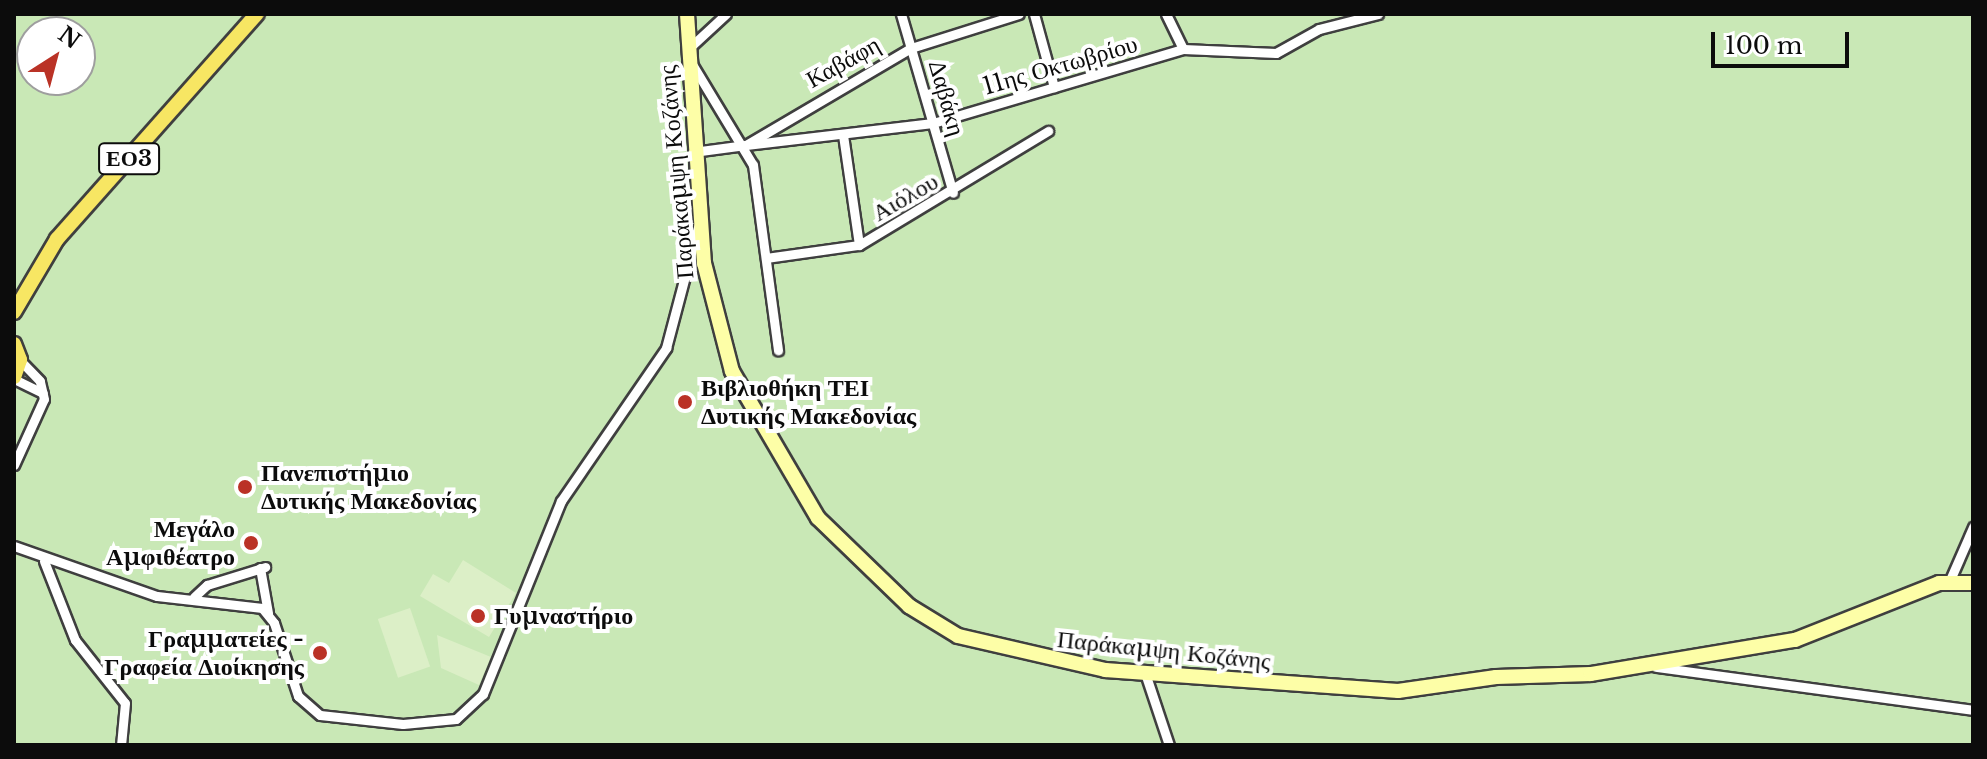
<!DOCTYPE html>
<meta charset="utf-8">
<style>
body{margin:0}
#map{position:relative;width:1987px;height:759px;overflow:hidden;background:#fffdeb;font-family:"Libre Baskerville",serif}
div>[style]{position:absolute}
.green>*{inset:0;background:#c9e8b6}
.pitch>*{inset:0;background:#dcefc7;transform-origin:0 0}
.roads{filter:drop-shadow(2px 0 #3f3f3f) drop-shadow(-2px 0 #3f3f3f) drop-shadow(0 2px #3f3f3f) drop-shadow(0 -2px #3f3f3f)}
.street>*{height:9px;margin:-4.5px;padding:0 4.5px;transform-origin:4.5px;border-radius:4.5px;background:#fff}
.secondary>*{height:14px;margin:-7px;padding:0 7px;transform-origin:7px;border-radius:7px;background:#fdfea7}
.primary>*{height:14px;margin:-7px;padding:0 7px;transform-origin:7px;border-radius:7px;background:#f7e663}
.dots>*{width:22px;height:22px;translate:-50% -50%;box-sizing:border-box;border:4px solid #fff;border-radius:50%}
span{translate:-50% -50%;white-space:nowrap;text-align:center;line-height:1.15;-webkit-text-stroke:8px #fff;paint-order:stroke}
.shield-label span{padding:2px 6px;background:#fff;border:2px solid;border-radius:6px;-webkit-text-stroke-width:0}
.shield-label{font-size:22px;color:#0c0c0c;font-weight:700}
.street-label{font-size:24px;color:#0c0c0c}
.poi-label{font-size:24px;color:#0c0c0c;font-weight:700}
.left{translate:0 -50%;text-align:left}
.right{translate:-100% -50%;text-align:right}
.frame{position:absolute;inset:0;border:16px solid #0c0c0c;pointer-events:none}
.north{position:absolute;left:16px;top:16px;width:80px;height:80px;box-sizing:border-box;background:#fff;border:2px solid #9e9e9e;border-radius:50%;rotate:36deg;font-size:22px;font-weight:700;line-height:32px;text-align:center;color:#0c0c0c}
.north::after{content:'';display:block;margin:auto;width:28px;height:36px;background:#ba3226;clip-path:polygon(50% 0,100% 100%,50% 72%,0 100%)}
.scale{position:absolute;left:1711px;top:32px;width:138px;height:36px;box-sizing:border-box;border:4px solid #0c0c0c;border-top:0;padding-left:10px;font-size:24px;line-height:28px;white-space:nowrap;color:#0c0c0c;-webkit-text-stroke:6px #fff;paint-order:stroke}
</style>
<div id="map">
<div class="green">
<i style="clip-path:polygon(evenodd,14px 14px,1973px 14px,1973px 745px,14px 745px,14px 14px,32px 32px,80px 32px,80px 80px,32px 80px,32px 32px)"></i>
</div>
<div class="pitch">
<i style="clip-path:polygon(463px 560px,516px 593px,489px 637px,420px 596px,433px 574px,449px 583px)"></i>
<i style="left:410px;top:608px;width:62px;height:34px;rotate:71deg"></i>
<i style="clip-path:polygon(437px 635px,491px 657px,479px 685px,441px 668px)"></i>
</div>
<div class="roads">
<div class="street">
<i style="left:901px;top:14px;width:186px;rotate:73.8deg"></i>
<i style="left:1034px;top:14px;width:76px;rotate:74.7deg"></i>
<i style="left:1166px;top:14px;width:39px;rotate:64deg"></i>
<i style="left:687px;top:50px;width:53px;rotate:-42.7deg"></i>
<i style="left:692px;top:64px;width:118px;rotate:58.9deg"></i>
<i style="left:753px;top:165px;width:187px;rotate:82.3deg"></i>
<i style="left:843px;top:135px;width:111px;rotate:81.7deg"></i>
<i style="left:746px;top:145px;width:188px;rotate:-6.7deg"></i>
<i style="left:933px;top:123px;width:261px;rotate:-16.5deg"></i>
<i style="left:1183px;top:49px;width:93px;rotate:2.5deg"></i>
<i style="left:1276px;top:53px;width:49px;rotate:-29.2deg"></i>
<i style="left:1319px;top:29px;width:61px;rotate:-14.3deg"></i>
<i style="left:693px;top:152px;width:53px;rotate:-7.5deg"></i>
<i style="left:746px;top:145px;width:191px;rotate:-30.5deg"></i>
<i style="left:911px;top:48px;width:113px;rotate:-17.5deg"></i>
<i style="left:766px;top:258px;width:94px;rotate:-8deg"></i>
<i style="left:859px;top:245px;width:221px;rotate:-31.1deg"></i>
<i style="left:14px;top:379px;width:32px;rotate:26deg"></i>
<i style="left:14px;top:465px;width:72px;rotate:-65.6deg"></i>
<i style="left:44px;top:399px;width:18px;rotate:-103deg"></i>
<i style="left:40px;top:381px;width:29px;rotate:-134deg"></i>
<i style="left:14px;top:546px;width:151px;rotate:19.3deg"></i>
<i style="left:157px;top:596px;width:106px;rotate:6.5deg"></i>
<i style="left:262px;top:608px;width:19px;rotate:51deg"></i>
<i style="left:274px;top:623px;width:77px;rotate:71.8deg"></i>
<i style="left:298px;top:696px;width:29px;rotate:41deg"></i>
<i style="left:320px;top:715px;width:83px;rotate:6.2deg"></i>
<i style="left:403px;top:724px;width:53px;rotate:-5.4deg"></i>
<i style="left:456px;top:719px;width:37px;rotate:-43deg"></i>
<i style="left:483px;top:694px;width:208px;rotate:-68deg"></i>
<i style="left:561px;top:501px;width:186px;rotate:-55.5deg"></i>
<i style="left:666px;top:348px;width:129px;rotate:-75.2deg"></i>
<i style="left:44px;top:561px;width:85px;rotate:68.6deg"></i>
<i style="left:75px;top:640px;width:80px;rotate:51.6deg"></i>
<i style="left:125px;top:703px;width:42px;rotate:95.4deg"></i>
<i style="left:260px;top:568px;width:46px;rotate:79.9deg"></i>
<i style="left:1950px;top:580px;width:58px;rotate:-66.5deg"></i>
<i style="left:194px;top:597px;width:18px;rotate:-43deg"></i>
<i style="left:207px;top:585px;width:61px;rotate:-17.2deg"></i>
<i style="left:1656px;top:667px;width:320px;rotate:7.7deg"></i>
<i style="left:1145px;top:673px;width:76px;rotate:71.6deg"></i>
</div>
<div class="secondary">
<i style="left:687px;top:14px;width:250px;rotate:86.1deg"></i>
<i style="left:704px;top:263px;width:112px;rotate:75.5deg"></i>
<i style="left:732px;top:371px;width:170px;rotate:59.7deg"></i>
<i style="left:818px;top:518px;width:127px;rotate:44deg"></i>
<i style="left:909px;top:606px;width:57px;rotate:31.5deg"></i>
<i style="left:958px;top:636px;width:151px;rotate:13deg"></i>
<i style="left:1105px;top:670px;width:294px;rotate:4.1deg"></i>
<i style="left:1398px;top:691px;width:99px;rotate:-8.1deg"></i>
<i style="left:1496px;top:677px;width:95px;rotate:-1.8deg"></i>
<i style="left:1591px;top:674px;width:207px;rotate:-9.5deg"></i>
<i style="left:1795px;top:640px;width:155px;rotate:-21.6deg"></i>
<i style="left:1939px;top:583px;width:34px"></i>
</div>
<div class="primary">
<i style="left:14px;top:312px;width:85px;rotate:-59.5deg"></i>
<i style="left:57px;top:239px;width:301px;rotate:-48.4deg"></i>
<i style="left:14px;top:344px;width:17px;rotate:69deg"></i>
<i style="left:20px;top:360px;width:18px;rotate:109deg"></i>
</div>
</div>
<div class="dots">
<i style="left:685px;top:402px;background:#ba3226"></i>
<i style="left:245px;top:487px;background:#ba3226"></i>
<i style="left:251px;top:543px;background:#ba3226"></i>
<i style="left:478px;top:616px;background:#ba3226"></i>
<i style="left:320px;top:653px;background:#ba3226"></i>
</div>
<div class="shield-label">
<span style="left:129px;top:159px">ΕΟ3</span>
</div>
<div class="street-label">
<span style="left:843px;top:62px;rotate:-29deg">Καβάφη</span>
<span style="left:1060px;top:65px;rotate:-16deg">11ης Οκτωβρίου</span>
<span style="left:947px;top:98px;rotate:74deg">Δαβάκη</span>
<span style="left:676px;top:172px;rotate:-95deg">Παράκαμψη Κοζάνης</span>
<span style="left:905px;top:197px;rotate:-30deg">Αιόλου</span>
<span style="left:1164px;top:650px;rotate:6deg">Παράκαμψη Κοζάνης</span>
</div>
<div class="poi-label">
<span class="left" style="left:701px;top:402px">Βιβλιοθήκη ΤΕΙ<br>Δυτικής Μακεδονίας</span>
<span class="left" style="left:261px;top:487px">Πανεπιστήμιο<br>Δυτικής Μακεδονίας</span>
<span class="right" style="left:235px;top:543px">Μεγάλο<br>Αμφιθέατρο</span>
<span class="left" style="left:494px;top:616px">Γυμναστήριο</span>
<span class="right" style="left:304px;top:653px">Γραμματείες -<br>Γραφεία Διοίκησης</span>
</div>
<div class="frame"></div>
<div class="north">N</div>
<div class="scale">100 m</div>
</div>
